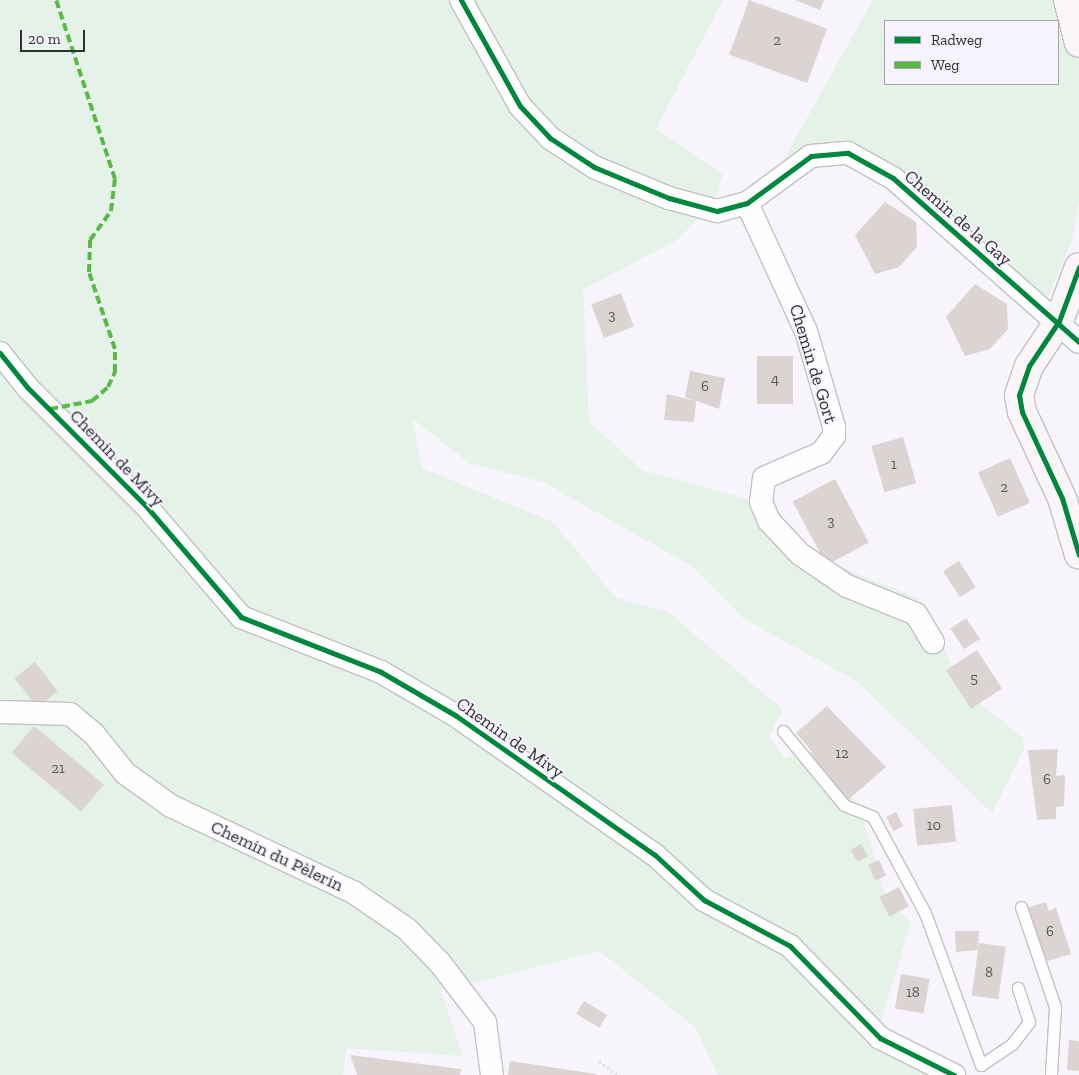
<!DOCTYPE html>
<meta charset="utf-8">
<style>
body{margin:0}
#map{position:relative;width:1079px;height:1075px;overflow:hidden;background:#f7f5fb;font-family:"Zilla Slab",serif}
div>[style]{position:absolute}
.green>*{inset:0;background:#e4f2e7}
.building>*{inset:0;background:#dbd4d2;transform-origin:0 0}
.path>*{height:3px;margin-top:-1.5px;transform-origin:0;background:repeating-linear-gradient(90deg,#e1e1e2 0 2.5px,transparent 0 5px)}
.roads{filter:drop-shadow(1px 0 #c2c0c6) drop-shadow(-1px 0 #c2c0c6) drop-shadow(0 1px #c2c0c6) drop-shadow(0 -1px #c2c0c6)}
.lane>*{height:11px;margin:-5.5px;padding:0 5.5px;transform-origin:5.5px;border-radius:5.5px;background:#fefefe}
.street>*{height:22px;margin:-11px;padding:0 11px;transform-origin:11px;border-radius:11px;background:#fefefe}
.secondary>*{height:28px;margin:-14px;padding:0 14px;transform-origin:14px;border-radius:14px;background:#faf6f7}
.quiet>*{height:4px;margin-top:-2px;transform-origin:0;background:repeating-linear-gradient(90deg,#58b947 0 8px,transparent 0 12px)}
.cycleway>*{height:5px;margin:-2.5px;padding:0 2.5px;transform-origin:2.5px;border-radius:2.5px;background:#00873e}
span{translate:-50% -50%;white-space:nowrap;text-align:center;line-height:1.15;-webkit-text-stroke:4px #f6f3fd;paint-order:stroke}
.number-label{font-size:15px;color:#5b585c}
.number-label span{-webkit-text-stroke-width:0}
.street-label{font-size:18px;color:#302e34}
.legend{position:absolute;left:884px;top:20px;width:175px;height:65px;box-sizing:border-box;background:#f6f3fd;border:1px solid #a7a4ad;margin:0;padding:6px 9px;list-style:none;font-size:15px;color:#302e34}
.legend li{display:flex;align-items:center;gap:10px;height:25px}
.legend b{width:25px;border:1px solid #a7a4ad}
.scale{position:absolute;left:20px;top:30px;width:65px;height:22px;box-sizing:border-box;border:2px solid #302e34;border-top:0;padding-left:6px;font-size:15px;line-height:18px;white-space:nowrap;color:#302e34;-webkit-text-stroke:4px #f6f3fd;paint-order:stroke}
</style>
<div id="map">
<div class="green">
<i style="clip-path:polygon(0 0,723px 0,656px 129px,723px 174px,713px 204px,676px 241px,583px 289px,589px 422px,642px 470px,761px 503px,793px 548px,920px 599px,965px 692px,1022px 737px,1024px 749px,992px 813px,858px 682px,744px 619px,695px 568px,543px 482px,469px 463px,412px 418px,422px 468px,553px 522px,616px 598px,668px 612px,783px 710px,769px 736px,785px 759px,808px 750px,859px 805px,887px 902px,911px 922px,880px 1024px,940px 1067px,967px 1075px,718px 1075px,695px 1027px,599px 951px,441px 991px,462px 1056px,346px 1048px,343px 1075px,0 1075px)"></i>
<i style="clip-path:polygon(evenodd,873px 0,1079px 0,1079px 201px,1072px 240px,1039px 319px,866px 172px,824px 161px,775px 175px,873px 0,885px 21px,1058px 21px,1058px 84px,885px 84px,885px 21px)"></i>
</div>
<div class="building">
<i style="left:749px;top:0;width:83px;height:58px;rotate:20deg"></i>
<i style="clip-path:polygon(795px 0,824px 0,820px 10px)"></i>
<i style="clip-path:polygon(885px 202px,916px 222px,917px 247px,899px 267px,875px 274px,855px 235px)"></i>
<i style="clip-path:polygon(975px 284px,1007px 304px,1008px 329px,990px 349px,965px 356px,946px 317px)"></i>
<i style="left:621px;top:293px;width:36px;height:32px;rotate:69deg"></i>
<i style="left:757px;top:356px;width:36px;height:48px"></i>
<i style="clip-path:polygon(690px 371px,725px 378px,719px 409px,685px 397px)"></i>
<i style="clip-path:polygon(667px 394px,696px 401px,694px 422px,664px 420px)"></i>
<i style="left:903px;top:437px;width:48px;height:33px;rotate:74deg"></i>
<i style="left:1010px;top:458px;width:49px;height:35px;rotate:66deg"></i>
<i style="left:835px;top:479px;width:72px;height:48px;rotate:62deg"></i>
<i style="left:959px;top:561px;width:31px;height:19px;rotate:57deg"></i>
<i style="left:966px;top:618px;width:25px;height:19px;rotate:56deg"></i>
<i style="left:977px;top:650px;width:46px;height:37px;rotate:57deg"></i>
<i style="left:35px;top:662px;width:37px;height:26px;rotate:52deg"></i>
<i style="clip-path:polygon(827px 706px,886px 767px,848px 800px,808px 755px,812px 752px,796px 733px)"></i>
<i style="left:34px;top:726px;width:91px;height:35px;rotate:40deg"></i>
<i style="clip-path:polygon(1058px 749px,1056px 776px,1065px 775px,1064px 806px,1056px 807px,1056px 819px,1037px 820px,1028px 750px)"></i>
<i style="left:952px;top:805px;width:37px;height:39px;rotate:84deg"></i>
<i style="left:896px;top:812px;width:16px;height:11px;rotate:63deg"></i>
<i style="left:861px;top:844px;width:14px;height:12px;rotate:60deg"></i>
<i style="left:879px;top:860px;width:17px;height:12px;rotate:65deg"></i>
<i style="left:899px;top:887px;width:22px;height:22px;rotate:63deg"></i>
<i style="clip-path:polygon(1046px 902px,1049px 911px,1056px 908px,1071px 954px,1045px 962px,1027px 908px)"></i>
<i style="clip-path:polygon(955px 931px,979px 931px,978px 950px,956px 952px)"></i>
<i style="left:979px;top:943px;width:27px;height:53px;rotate:8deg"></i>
<i style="left:901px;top:974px;width:29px;height:35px;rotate:10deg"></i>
<i style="left:584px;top:1001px;width:27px;height:15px;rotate:31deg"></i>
<i style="clip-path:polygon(1069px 1040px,1079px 1041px,1079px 1071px,1067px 1070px)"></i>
<i style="clip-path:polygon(350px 1055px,461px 1069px,460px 1075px,357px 1075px)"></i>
<i style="clip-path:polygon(510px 1061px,596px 1074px,596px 1075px,508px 1075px)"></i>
</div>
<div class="path">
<i style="left:599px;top:1061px;width:23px;rotate:38deg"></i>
</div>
<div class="roads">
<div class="lane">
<i style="left:783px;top:731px;width:96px;rotate:50.5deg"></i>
<i style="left:844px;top:805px;width:31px;rotate:22deg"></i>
<i style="left:873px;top:817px;width:109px;rotate:61.6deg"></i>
<i style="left:925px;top:913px;width:162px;rotate:69.8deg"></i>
<i style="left:981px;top:1065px;width:37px;rotate:-34deg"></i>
<i style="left:1012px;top:1044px;width:28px;rotate:-52deg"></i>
<i style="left:1029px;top:1022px;width:36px;rotate:-108deg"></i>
<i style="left:1021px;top:907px;width:106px;rotate:71.2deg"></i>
<i style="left:1055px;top:1007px;width:68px;rotate:93.4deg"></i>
</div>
<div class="street">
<i style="left:461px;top:0;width:121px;rotate:60.9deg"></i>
<i style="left:520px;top:106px;width:44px;rotate:46.8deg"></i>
<i style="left:550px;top:138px;width:53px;rotate:33.4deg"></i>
<i style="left:594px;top:167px;width:81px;rotate:22.5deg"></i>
<i style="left:669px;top:198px;width:50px;rotate:15.2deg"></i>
<i style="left:717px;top:211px;width:31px;rotate:-15deg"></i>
<i style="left:747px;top:203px;width:79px;rotate:-36.3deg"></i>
<i style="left:811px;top:156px;width:37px;rotate:-5deg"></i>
<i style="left:848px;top:153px;width:51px;rotate:29.1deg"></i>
<i style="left:893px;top:178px;width:248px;rotate:41.4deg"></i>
<i style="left:747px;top:203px;width:141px;rotate:65.3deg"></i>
<i style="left:806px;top:331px;width:100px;rotate:73.7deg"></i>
<i style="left:834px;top:427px;width:9px;rotate:90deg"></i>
<i style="left:834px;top:436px;width:21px;rotate:127deg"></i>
<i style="left:821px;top:453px;width:62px;rotate:156.3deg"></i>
<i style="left:764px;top:478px;width:24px;rotate:97deg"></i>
<i style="left:761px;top:502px;width:21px;rotate:67deg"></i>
<i style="left:769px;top:521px;width:45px;rotate:46.8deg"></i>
<i style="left:800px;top:554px;width:57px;rotate:34.2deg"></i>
<i style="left:847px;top:586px;width:74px;rotate:22.1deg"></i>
<i style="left:916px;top:614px;width:33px;rotate:59deg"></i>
<i style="left:0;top:353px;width:43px;rotate:51.5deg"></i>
<i style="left:27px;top:387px;width:168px;rotate:45deg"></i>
<i style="left:146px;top:506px;width:146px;rotate:49.4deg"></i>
<i style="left:241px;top:617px;width:150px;rotate:21.4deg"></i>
<i style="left:381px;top:672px;width:86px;rotate:30.2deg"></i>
<i style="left:455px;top:715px;width:244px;rotate:35deg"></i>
<i style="left:655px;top:855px;width:67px;rotate:42.6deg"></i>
<i style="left:704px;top:900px;width:98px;rotate:28.1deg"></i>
<i style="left:790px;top:946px;width:129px;rotate:45.6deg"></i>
<i style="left:880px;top:1038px;width:83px;rotate:26.6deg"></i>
<i style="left:0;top:712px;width:70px;rotate:1.6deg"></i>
<i style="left:70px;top:714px;width:31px;rotate:40deg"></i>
<i style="left:94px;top:734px;width:50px;rotate:51.5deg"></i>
<i style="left:125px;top:773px;width:57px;rotate:35.7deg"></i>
<i style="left:171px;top:806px;width:201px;rotate:25.3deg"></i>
<i style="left:353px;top:892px;width:65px;rotate:34.4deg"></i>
<i style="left:407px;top:929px;width:47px;rotate:45.9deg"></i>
<i style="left:440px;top:963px;width:74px;rotate:52.7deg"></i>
<i style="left:485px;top:1022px;width:53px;rotate:82.5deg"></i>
</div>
<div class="secondary">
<i style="left:1068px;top:0;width:44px;rotate:75.7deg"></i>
<i style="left:1079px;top:267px;width:58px;rotate:110.3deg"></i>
<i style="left:1059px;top:321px;width:54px;rotate:123.7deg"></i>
<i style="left:1029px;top:366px;width:31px;rotate:109deg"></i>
<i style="left:1019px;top:395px;width:17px;rotate:80deg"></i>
<i style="left:1022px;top:412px;width:95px;rotate:65.1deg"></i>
<i style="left:1062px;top:498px;width:59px;rotate:73.4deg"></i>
</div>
</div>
<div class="quiet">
<i style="left:50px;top:409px;width:43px;rotate:-10.8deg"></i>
<i style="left:92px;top:401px;width:21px;rotate:-41deg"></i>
<i style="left:108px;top:387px;width:17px;rotate:-65deg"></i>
<i style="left:115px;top:372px;width:23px;rotate:-90deg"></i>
<i style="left:115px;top:349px;width:81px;rotate:-108.7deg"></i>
<i style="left:89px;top:272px;width:32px;rotate:-88deg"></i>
<i style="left:90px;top:240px;width:36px;rotate:-54deg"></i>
<i style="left:111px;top:211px;width:32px;rotate:-83deg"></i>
<i style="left:115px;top:179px;width:188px;rotate:-108.2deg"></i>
</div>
<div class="cycleway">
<i style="left:461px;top:0;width:121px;rotate:60.9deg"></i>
<i style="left:520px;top:106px;width:44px;rotate:46.8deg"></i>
<i style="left:550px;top:138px;width:53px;rotate:33.4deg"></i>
<i style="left:594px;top:167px;width:81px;rotate:22.5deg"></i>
<i style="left:669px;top:198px;width:50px;rotate:15.2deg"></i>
<i style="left:717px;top:211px;width:31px;rotate:-15deg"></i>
<i style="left:747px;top:203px;width:79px;rotate:-36.3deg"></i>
<i style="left:811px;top:156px;width:37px;rotate:-5deg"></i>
<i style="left:848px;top:153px;width:51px;rotate:29.1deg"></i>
<i style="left:893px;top:178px;width:248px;rotate:41.4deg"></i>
<i style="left:1079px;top:267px;width:58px;rotate:110.3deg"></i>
<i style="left:1059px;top:321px;width:54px;rotate:123.7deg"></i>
<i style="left:1029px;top:366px;width:31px;rotate:109deg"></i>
<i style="left:1019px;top:395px;width:17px;rotate:80deg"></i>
<i style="left:1022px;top:412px;width:95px;rotate:65.1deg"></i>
<i style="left:1062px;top:498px;width:59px;rotate:73.4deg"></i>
<i style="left:0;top:353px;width:43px;rotate:51.5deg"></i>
<i style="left:27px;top:387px;width:168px;rotate:45deg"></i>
<i style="left:146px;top:506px;width:146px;rotate:49.4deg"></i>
<i style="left:241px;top:617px;width:150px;rotate:21.4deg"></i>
<i style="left:381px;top:672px;width:86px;rotate:30.2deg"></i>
<i style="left:455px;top:715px;width:244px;rotate:35deg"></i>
<i style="left:655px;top:855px;width:67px;rotate:42.6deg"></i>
<i style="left:704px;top:900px;width:98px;rotate:28.1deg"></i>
<i style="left:790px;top:946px;width:129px;rotate:45.6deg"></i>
<i style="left:880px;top:1038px;width:83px;rotate:26.6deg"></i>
</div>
<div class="number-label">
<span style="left:777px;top:41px">2</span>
<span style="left:612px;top:316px">3</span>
<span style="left:775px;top:380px">4</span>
<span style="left:705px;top:387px">6</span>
<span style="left:894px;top:465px">1</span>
<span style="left:1004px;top:488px">2</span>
<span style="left:831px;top:522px">3</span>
<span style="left:974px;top:679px">5</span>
<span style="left:842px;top:754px">12</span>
<span style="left:58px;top:769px">21</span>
<span style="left:1047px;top:780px">6</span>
<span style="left:934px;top:826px">10</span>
<span style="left:1050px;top:932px">6</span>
<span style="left:989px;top:973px">8</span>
<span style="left:913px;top:993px">18</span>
</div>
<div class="street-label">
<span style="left:958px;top:218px;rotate:41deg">Chemin de la Gay</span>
<span style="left:813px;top:364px;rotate:73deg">Chemin de Gort</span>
<span style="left:117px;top:458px;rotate:46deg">Chemin de Mivy</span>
<span style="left:510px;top:738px;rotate:35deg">Chemin de Mivy</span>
<span style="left:277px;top:856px;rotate:25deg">Chemin du Pèlerin</span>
</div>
<ul class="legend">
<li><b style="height:6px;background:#00873e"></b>Radweg</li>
<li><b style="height:6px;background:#58b947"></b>Weg</li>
</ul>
<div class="scale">20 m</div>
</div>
